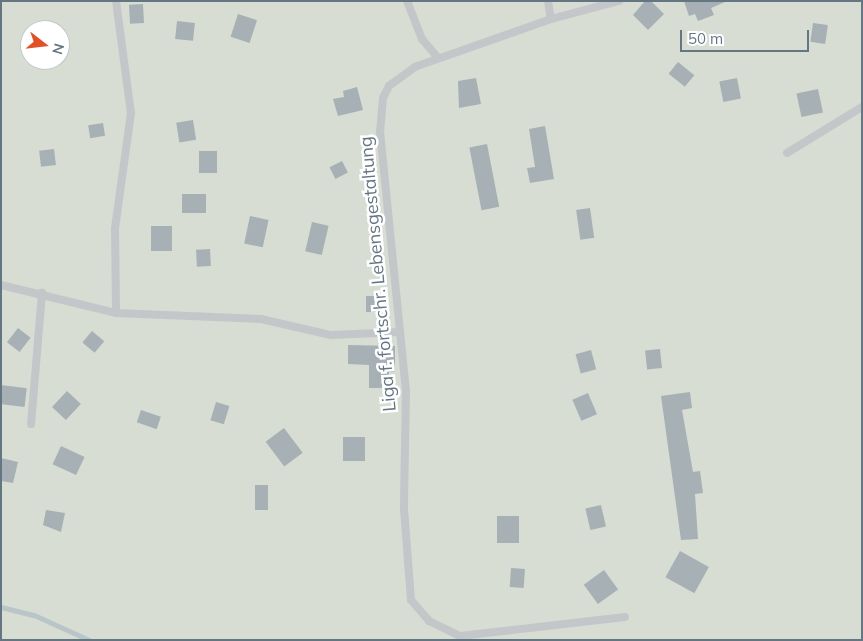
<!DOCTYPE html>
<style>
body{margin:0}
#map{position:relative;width:863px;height:641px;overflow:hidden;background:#f6f6f2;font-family:Mulish,sans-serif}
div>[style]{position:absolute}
.green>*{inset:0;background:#d7ddd3}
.stream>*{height:5px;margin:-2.5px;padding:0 2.5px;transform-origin:2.5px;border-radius:2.5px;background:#b9c5c8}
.building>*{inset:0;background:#a7b0b5;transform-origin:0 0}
.lane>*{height:8px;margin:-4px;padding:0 4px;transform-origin:4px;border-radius:4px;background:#c3c7ca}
span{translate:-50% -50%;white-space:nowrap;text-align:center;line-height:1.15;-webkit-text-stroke:5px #fff;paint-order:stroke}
.street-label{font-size:18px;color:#657683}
.frame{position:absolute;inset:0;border:2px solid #657683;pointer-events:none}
.north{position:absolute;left:20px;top:20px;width:50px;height:50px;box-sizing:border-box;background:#fff;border:1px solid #c1c8cd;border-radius:50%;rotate:106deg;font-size:14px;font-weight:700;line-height:20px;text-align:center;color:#657683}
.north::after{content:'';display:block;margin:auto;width:18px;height:22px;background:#e15128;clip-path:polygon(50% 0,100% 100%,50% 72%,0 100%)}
.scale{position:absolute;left:680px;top:30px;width:129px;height:22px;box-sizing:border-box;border:2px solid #657683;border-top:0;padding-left:6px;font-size:15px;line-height:18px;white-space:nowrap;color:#657683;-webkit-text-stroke:4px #fff;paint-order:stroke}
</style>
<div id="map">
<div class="green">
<i style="clip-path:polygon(evenodd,1px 1px,862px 1px,862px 640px,1px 640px,1px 1px,30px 30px,60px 30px,60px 60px,30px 60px,30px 30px)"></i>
</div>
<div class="stream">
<i style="left:1px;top:607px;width:34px;rotate:14deg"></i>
<i style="left:34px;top:615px;width:60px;rotate:24.4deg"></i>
</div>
<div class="building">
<i style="clip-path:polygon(645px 1px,651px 1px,664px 14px,648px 30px,633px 15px)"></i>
<i style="clip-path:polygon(684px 1px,725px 1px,725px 2px,711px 8px,714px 15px,698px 21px,695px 14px,689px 16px)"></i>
<i style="left:143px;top:4px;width:19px;height:14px;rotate:87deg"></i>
<i style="left:238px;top:14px;width:20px;height:24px;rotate:18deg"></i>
<i style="left:177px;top:21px;width:18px;height:18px;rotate:6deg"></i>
<i style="left:813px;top:23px;width:15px;height:19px;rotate:8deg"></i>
<i style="left:678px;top:62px;width:21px;height:15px;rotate:39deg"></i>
<i style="clip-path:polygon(476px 78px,481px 104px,459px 108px,458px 81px)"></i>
<i style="left:737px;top:78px;width:21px;height:18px;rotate:79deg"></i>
<i style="clip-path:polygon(357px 87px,363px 110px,338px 116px,333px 99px,344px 97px,343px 91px)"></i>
<i style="left:818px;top:89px;width:24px;height:22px;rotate:78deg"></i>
<i style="left:193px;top:120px;width:20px;height:17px;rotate:81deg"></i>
<i style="left:103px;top:123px;width:13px;height:15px;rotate:81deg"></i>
<i style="clip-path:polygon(545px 126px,554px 179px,530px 183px,527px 168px,535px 167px,529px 129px)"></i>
<i style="left:487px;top:144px;width:64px;height:18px;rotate:79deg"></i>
<i style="left:54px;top:149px;width:16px;height:15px;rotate:83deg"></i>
<i style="left:199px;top:151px;width:18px;height:22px"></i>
<i style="left:342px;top:161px;width:13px;height:14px;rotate:63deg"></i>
<i style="left:182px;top:194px;width:24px;height:19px"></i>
<i style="left:590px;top:208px;width:30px;height:14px;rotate:82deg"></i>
<i style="left:250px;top:216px;width:19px;height:28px;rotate:12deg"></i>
<i style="left:312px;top:222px;width:17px;height:30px;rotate:13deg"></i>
<i style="left:151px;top:226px;width:21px;height:25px"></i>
<i style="left:210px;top:249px;width:17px;height:14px;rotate:87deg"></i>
<i style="left:366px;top:296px;width:14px;height:16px"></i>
<i style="left:18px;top:328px;width:16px;height:18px;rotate:38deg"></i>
<i style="left:92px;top:331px;width:16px;height:15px;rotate:40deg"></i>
<i style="clip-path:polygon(348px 345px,395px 346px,395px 372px,389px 372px,389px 388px,369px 388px,369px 365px,348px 364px)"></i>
<i style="left:660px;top:349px;width:19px;height:15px;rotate:84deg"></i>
<i style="left:591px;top:350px;width:20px;height:16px;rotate:75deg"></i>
<i style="left:1px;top:385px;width:26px;height:19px;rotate:7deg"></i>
<i style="left:67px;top:391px;width:19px;height:22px;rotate:43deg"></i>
<i style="clip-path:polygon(690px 392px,692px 408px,682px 410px,693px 472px,700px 471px,703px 493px,695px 494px,698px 539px,681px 540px,661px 396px)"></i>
<i style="left:588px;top:393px;width:23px;height:17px;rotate:67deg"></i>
<i style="left:216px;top:402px;width:14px;height:19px;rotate:17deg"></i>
<i style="left:141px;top:410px;width:21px;height:13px;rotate:19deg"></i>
<i style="left:284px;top:428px;width:31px;height:23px;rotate:53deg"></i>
<i style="left:343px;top:437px;width:22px;height:24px"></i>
<i style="left:61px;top:446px;width:26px;height:20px;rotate:25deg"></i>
<i style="clip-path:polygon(1px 458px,18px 462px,13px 483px,1px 481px)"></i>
<i style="left:255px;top:485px;width:13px;height:25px"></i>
<i style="left:601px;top:505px;width:22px;height:16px;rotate:77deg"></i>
<i style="clip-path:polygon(46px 510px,65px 513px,61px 532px,43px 525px)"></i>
<i style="left:497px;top:516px;width:22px;height:27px"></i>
<i style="left:680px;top:551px;width:33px;height:30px;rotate:29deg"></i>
<i style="left:511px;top:568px;width:14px;height:19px;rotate:4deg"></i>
<i style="left:604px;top:570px;width:24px;height:25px;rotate:54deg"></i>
</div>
<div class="lane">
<i style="left:116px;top:1px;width:113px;rotate:82.4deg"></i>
<i style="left:131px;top:113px;width:117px;rotate:97.9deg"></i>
<i style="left:115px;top:229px;width:84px;rotate:89.3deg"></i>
<i style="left:407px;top:1px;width:41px;rotate:68.5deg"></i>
<i style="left:422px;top:39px;width:23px;rotate:50deg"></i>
<i style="left:548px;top:1px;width:18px;rotate:81deg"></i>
<i style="left:619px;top:1px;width:70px;rotate:165.2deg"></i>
<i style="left:551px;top:19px;width:144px;rotate:160.6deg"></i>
<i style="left:415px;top:67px;width:32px;rotate:144deg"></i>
<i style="left:389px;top:86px;width:13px;rotate:117deg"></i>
<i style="left:383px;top:98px;width:33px;rotate:95deg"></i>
<i style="left:380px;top:131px;width:260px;rotate:84.3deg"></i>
<i style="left:406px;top:390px;width:119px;rotate:91deg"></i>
<i style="left:404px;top:509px;width:91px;rotate:85.6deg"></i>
<i style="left:411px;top:600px;width:28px;rotate:49deg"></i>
<i style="left:429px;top:621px;width:34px;rotate:26deg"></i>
<i style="left:460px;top:636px;width:166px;rotate:-6.6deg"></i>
<i style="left:787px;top:153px;width:88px;rotate:-31.5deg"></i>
<i style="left:1px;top:285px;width:118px;rotate:13.7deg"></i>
<i style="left:116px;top:313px;width:145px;rotate:2.4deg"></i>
<i style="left:261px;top:319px;width:72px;rotate:12.9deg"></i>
<i style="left:331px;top:335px;width:68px;rotate:-2.5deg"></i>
<i style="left:31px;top:424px;width:132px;rotate:-85.2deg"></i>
</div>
<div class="street-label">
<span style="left:378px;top:274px;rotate:-95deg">Liga f. fortschr. Lebensgestaltung</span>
</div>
<div class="frame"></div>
<div class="north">N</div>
<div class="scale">50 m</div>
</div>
